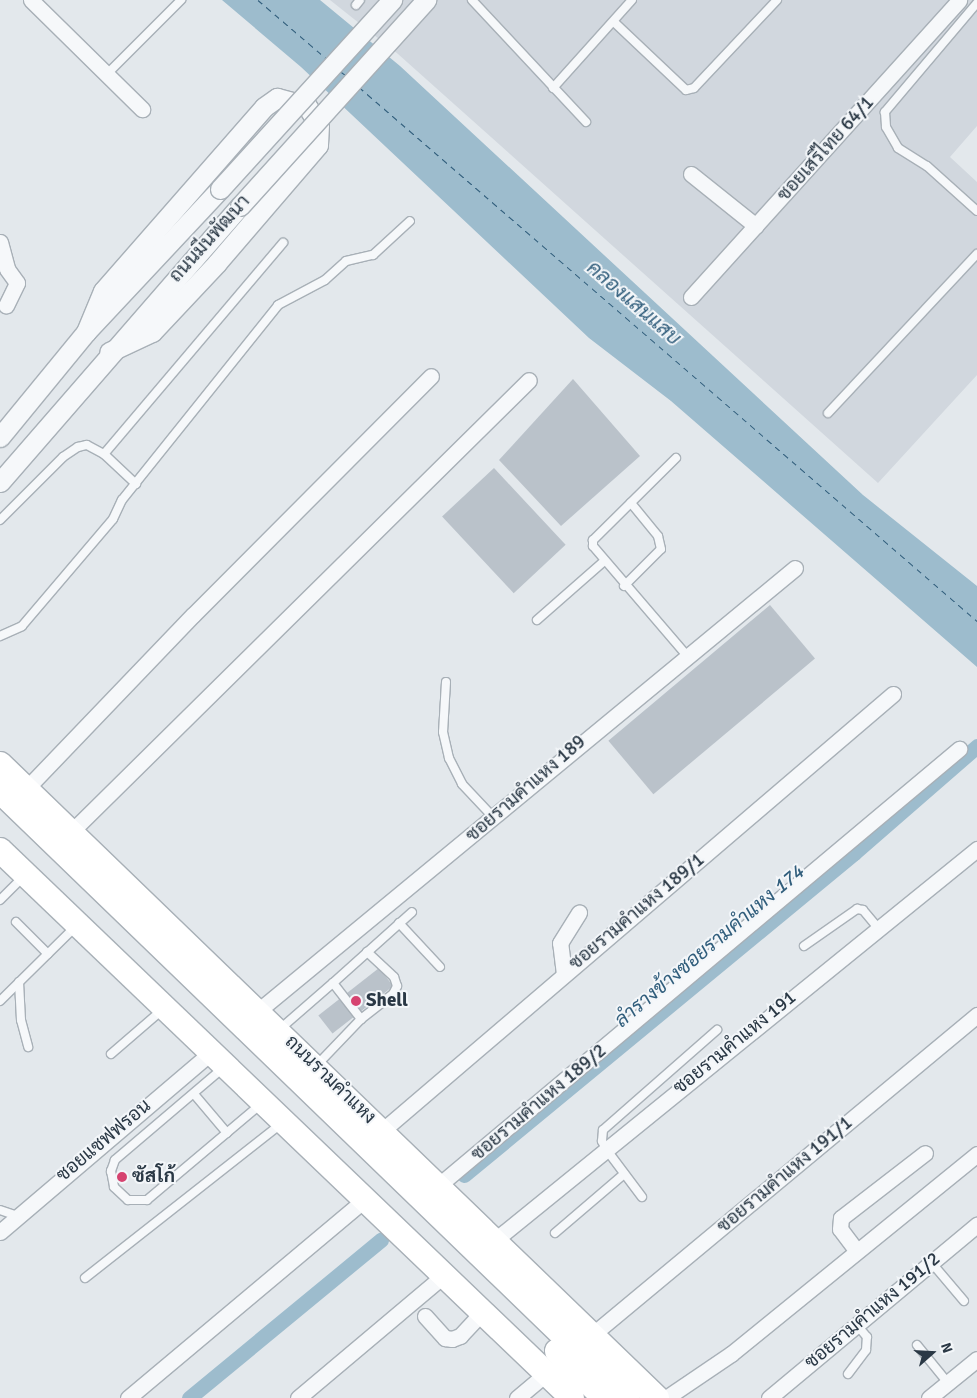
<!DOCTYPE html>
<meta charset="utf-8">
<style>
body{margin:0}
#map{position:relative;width:977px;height:1398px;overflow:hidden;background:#e3e8ec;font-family:Signika,Sarabun,sans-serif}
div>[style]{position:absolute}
.built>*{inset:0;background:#d1d7de}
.water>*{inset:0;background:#9dbccd}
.canal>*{height:15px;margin:-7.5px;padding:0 7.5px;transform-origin:7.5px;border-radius:7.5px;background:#9dbccd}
.ferry>*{height:1px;margin-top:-0.5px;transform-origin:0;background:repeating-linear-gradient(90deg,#315e7c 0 6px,transparent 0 11px)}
.building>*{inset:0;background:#bac2ca;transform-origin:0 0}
.roads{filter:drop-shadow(1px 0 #a8b0b7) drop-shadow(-1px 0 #a8b0b7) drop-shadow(0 1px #a8b0b7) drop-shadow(0 -1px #a8b0b7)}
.service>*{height:8px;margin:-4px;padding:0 4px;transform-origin:4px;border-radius:4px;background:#f6f8fa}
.minor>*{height:15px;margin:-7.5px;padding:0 7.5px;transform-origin:7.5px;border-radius:7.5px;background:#f6f8fa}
.tertiary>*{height:19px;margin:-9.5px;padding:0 9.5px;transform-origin:9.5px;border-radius:9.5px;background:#f6f8fa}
.primary>*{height:24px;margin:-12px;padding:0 12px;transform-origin:12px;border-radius:12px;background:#fff}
.bridges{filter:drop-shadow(1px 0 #a8b0b7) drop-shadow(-1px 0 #a8b0b7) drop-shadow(0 1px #a8b0b7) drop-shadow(0 -1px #a8b0b7)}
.tertiary-bridge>*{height:19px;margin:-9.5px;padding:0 9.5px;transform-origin:9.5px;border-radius:9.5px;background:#f6f8fa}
.dots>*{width:14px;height:14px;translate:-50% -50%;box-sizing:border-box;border:2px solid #f3f6f9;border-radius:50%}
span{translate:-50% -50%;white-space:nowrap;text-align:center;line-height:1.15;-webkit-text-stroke:4px #f3f6f9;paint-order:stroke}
.street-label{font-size:19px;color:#2a3845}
.poi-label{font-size:19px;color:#2a3845;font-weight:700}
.left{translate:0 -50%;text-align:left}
.water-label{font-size:20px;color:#315e7c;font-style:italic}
.north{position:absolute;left:907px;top:1328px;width:50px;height:50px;-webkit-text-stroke:4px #f3f6f9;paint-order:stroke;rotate:71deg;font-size:14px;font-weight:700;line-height:20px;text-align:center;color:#2a3845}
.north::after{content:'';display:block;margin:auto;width:18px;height:22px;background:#2a3845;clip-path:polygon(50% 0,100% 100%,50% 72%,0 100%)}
</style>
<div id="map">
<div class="built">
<i style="clip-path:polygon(330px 0,977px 0,977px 126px,950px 157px,977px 182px,977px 375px,878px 483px,398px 54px)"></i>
</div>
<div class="water">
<i style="clip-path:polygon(222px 0,320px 0,400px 66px,863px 495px,977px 586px,977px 667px,671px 401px,589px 338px,301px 67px)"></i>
</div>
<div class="canal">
<i style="left:464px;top:1175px;width:506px;rotate:-39.54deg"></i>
<i style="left:854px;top:853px;width:163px;rotate:-41deg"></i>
<i style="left:189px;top:1398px;width:249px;rotate:-39.5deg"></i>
</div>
<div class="ferry">
<i style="left:258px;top:0;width:89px;rotate:40.5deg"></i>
<i style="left:340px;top:71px;width:9px;rotate:36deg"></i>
<i style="left:359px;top:87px;width:817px;rotate:40.83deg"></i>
</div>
<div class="building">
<i style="clip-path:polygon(573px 379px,640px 456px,561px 526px,499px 460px)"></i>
<i style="left:494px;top:468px;width:105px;height:71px;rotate:47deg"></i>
<i style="left:770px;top:605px;width:70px;height:211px;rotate:50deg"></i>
<i style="left:379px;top:968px;width:23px;height:77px;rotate:52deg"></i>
</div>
<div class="roads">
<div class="service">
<i style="left:472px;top:0;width:167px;rotate:46.9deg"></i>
<i style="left:977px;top:3px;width:143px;rotate:130.2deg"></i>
<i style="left:885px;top:112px;width:15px;rotate:86deg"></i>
<i style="left:886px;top:127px;width:24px;rotate:60deg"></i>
<i style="left:898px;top:148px;width:34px;rotate:32deg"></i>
<i style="left:927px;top:166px;width:67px;rotate:42deg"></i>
<i style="left:356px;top:5px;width:6px;rotate:-51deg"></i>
<i style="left:614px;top:22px;width:99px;rotate:43.4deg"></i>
<i style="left:686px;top:90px;width:8px;rotate:-14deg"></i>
<i style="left:694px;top:88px;width:121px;rotate:-46.7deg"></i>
<i style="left:107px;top:74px;width:105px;rotate:-45deg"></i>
<i style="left:553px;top:88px;width:118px;rotate:-48.1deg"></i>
<i style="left:828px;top:413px;width:218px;rotate:-46.9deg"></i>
<i style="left:104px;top:454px;width:277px;rotate:-49.7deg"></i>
<i style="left:676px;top:458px;width:117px;rotate:135.3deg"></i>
<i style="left:593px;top:540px;width:6px;rotate:90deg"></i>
<i style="left:593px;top:546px;width:146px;rotate:49.4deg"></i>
<i style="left:0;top:520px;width:89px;rotate:-45deg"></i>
<i style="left:63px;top:457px;width:18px;rotate:-34deg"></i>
<i style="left:78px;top:447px;width:9px;rotate:-13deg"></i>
<i style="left:87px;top:445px;width:19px;rotate:28deg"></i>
<i style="left:104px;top:454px;width:44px;rotate:43.2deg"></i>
<i style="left:624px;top:586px;width:52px;rotate:-45deg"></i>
<i style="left:661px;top:549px;width:13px;rotate:-103deg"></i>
<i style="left:658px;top:536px;width:43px;rotate:-129.3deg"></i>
<i style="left:537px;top:620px;width:88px;rotate:-41.3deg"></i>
<i style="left:0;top:636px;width:24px;rotate:-24deg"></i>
<i style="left:22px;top:626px;width:140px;rotate:-49.6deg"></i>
<i style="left:113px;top:519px;width:21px;rotate:-65deg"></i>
<i style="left:122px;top:500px;width:250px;rotate:-51.3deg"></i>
<i style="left:278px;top:305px;width:53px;rotate:-28deg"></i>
<i style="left:325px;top:280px;width:28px;rotate:-42deg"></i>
<i style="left:346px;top:261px;width:28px;rotate:-13deg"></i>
<i style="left:373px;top:255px;width:50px;rotate:-42.6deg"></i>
<i style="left:446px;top:682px;width:50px;rotate:93.4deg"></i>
<i style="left:443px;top:732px;width:27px;rotate:77deg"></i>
<i style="left:449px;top:758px;width:29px;rotate:63deg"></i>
<i style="left:462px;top:784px;width:47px;rotate:46.7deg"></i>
<i style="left:0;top:900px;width:34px;rotate:-45deg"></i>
<i style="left:16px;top:922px;width:45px;rotate:45deg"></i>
<i style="left:399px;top:923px;width:60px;rotate:47deg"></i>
<i style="left:804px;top:946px;width:65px;rotate:-34.9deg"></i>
<i style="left:857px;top:909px;width:6px;rotate:9deg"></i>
<i style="left:863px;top:910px;width:23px;rotate:50deg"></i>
<i style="left:19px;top:982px;width:38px;rotate:87deg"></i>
<i style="left:21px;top:1020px;width:28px;rotate:75deg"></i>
<i style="left:333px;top:983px;width:106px;rotate:-41.9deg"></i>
<i style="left:0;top:1001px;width:107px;rotate:-44.6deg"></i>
<i style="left:361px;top:1019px;width:41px;rotate:-38deg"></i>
<i style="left:393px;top:994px;width:9px;rotate:-63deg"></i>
<i style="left:397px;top:986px;width:9px;rotate:-108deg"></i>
<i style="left:394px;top:977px;width:37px;rotate:-137deg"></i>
<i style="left:280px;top:1029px;width:70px;rotate:-41deg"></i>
<i style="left:333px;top:983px;width:46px;rotate:52.1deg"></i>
<i style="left:361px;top:1019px;width:65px;rotate:133.8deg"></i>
<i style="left:111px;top:1054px;width:67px;rotate:-40.8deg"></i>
<i style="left:223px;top:1068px;width:142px;rotate:139.6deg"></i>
<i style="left:115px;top:1160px;width:12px;rotate:110deg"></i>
<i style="left:111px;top:1171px;width:16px;rotate:79deg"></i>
<i style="left:114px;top:1187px;width:19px;rotate:43deg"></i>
<i style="left:128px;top:1200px;width:19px"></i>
<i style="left:147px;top:1200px;width:149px;rotate:-40.1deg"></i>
<i style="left:194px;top:1094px;width:51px;rotate:49.8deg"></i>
<i style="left:642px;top:1197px;width:60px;rotate:-126.9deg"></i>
<i style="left:606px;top:1149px;width:9px;rotate:-117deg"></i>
<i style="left:602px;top:1141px;width:11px;rotate:-85deg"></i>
<i style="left:603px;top:1130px;width:152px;rotate:-41.3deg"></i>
<i style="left:0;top:1210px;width:18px;rotate:19deg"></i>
<i style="left:555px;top:1233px;width:91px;rotate:-40.5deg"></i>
<i style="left:931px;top:1262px;width:51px;rotate:49.8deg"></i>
<i style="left:85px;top:1278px;width:251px;rotate:-38.2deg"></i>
<i style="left:917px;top:1345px;width:49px;rotate:50.8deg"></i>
<i style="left:848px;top:1374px;width:30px;rotate:-53deg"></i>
<i style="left:866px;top:1350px;width:13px;rotate:-86deg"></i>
<i style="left:867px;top:1337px;width:17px;rotate:-130deg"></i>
</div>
<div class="minor">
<i style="left:31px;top:0;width:156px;rotate:44.5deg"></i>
<i style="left:691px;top:174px;width:83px;rotate:38.7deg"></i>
<i style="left:0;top:242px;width:28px;rotate:75deg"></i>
<i style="left:7px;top:269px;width:17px;rotate:54deg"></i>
<i style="left:17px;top:283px;width:25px;rotate:116deg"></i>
<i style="left:691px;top:297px;width:400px;rotate:-47.9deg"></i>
<i style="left:26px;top:789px;width:241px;rotate:-46.2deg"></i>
<i style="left:193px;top:615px;width:337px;rotate:-45.1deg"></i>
<i style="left:71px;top:832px;width:643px;rotate:-44.62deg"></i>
<i style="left:564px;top:974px;width:31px;rotate:-97deg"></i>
<i style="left:560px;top:943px;width:36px;rotate:-58deg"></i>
<i style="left:258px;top:1011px;width:696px;rotate:-39.52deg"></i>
<i style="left:383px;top:1130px;width:671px;rotate:-40.53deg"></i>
<i style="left:439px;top:1185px;width:679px;rotate:-39.98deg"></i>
<i style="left:0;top:1232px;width:276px;rotate:-40.4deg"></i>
<i style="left:495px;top:1240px;width:621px;rotate:-39.05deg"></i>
<i style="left:856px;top:1250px;width:26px;rotate:-127deg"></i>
<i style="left:840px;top:1229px;width:11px;rotate:-85deg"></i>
<i style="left:841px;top:1218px;width:106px;rotate:-37.7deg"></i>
<i style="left:425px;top:1316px;width:30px;rotate:48deg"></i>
<i style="left:445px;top:1338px;width:7px;rotate:8deg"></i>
<i style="left:452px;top:1339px;width:9px;rotate:-21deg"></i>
<i style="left:460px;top:1336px;width:33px;rotate:-47deg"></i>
<i style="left:592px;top:1335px;width:501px;rotate:-39.73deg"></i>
<i style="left:128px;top:1398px;width:307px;rotate:-40deg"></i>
<i style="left:298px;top:1398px;width:191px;rotate:-40.1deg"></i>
<i style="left:517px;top:1398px;width:38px;rotate:-40deg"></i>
<i style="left:666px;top:1398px;width:78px;rotate:-34.1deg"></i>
<i style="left:731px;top:1354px;width:317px;rotate:-39.1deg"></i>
<i style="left:769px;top:1398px;width:271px;rotate:-39.8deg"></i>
<i style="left:929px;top:1398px;width:62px;rotate:-39.1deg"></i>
</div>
<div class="tertiary">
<i style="left:86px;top:332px;width:44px;rotate:-67.5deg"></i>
<i style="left:103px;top:291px;width:244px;rotate:-48.8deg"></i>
<i style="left:264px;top:107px;width:16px;rotate:-35deg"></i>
<i style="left:277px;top:98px;width:31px;rotate:15deg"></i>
<i style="left:307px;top:106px;width:22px;rotate:58deg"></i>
<i style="left:319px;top:125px;width:20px;rotate:93deg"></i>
<i style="left:318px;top:145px;width:155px;rotate:130.6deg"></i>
<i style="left:217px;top:263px;width:95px;rotate:133.3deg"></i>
<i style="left:152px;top:332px;width:47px;rotate:155.1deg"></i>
<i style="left:0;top:437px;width:136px;rotate:-50.7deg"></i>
<i style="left:86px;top:332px;width:196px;rotate:-46.9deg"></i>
<i style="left:0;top:482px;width:366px;rotate:-49deg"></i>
</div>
<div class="primary">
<i style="left:0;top:764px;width:913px;rotate:43.98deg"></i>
<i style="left:0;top:791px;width:873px;rotate:44.03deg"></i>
<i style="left:0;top:850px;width:792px;rotate:43.77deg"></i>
<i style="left:557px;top:1351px;width:66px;rotate:45deg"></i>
</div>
</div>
<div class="bridges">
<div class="tertiary-bridge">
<i style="left:220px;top:189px;width:256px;rotate:-47.7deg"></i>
<i style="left:240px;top:206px;width:278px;rotate:-47.9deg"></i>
</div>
</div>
<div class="dots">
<i style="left:356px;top:1001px;background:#d64370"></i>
<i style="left:122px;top:1177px;background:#d64370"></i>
</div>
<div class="street-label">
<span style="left:826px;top:149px;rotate:-48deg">ซอยเสรีไทย 64/1</span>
<span style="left:210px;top:239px;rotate:-48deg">ถนนมีนพัฒนา</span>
<span style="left:526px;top:789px;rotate:-41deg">ซอยรามคำแหง 189</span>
<span style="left:637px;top:912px;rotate:-40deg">ซอยรามคำแหง 189/1</span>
<span style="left:735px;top:1043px;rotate:-39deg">ซอยรามคำแหง 191</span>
<span style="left:330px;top:1080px;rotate:44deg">ถนนรามคำแหง</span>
<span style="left:539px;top:1103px;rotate:-40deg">ซอยรามคำแหง 189/2</span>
<span style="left:104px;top:1141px;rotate:-40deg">ซอยแซฟฟรอน</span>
<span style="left:785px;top:1175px;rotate:-40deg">ซอยรามคำแหง 191/1</span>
<span style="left:873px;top:1311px;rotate:-40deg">ซอยรามคำแหง 191/2</span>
</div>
<div class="poi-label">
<span class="left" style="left:366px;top:1001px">Shell</span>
<span class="left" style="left:132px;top:1177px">ซัสโก้</span>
</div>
<div class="water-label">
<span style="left:634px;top:303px;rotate:41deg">คลองแสนแสบ</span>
<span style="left:709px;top:946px;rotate:-40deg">ลำรางข้างซอยรามคำแหง 174</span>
</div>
<div class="north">N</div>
</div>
